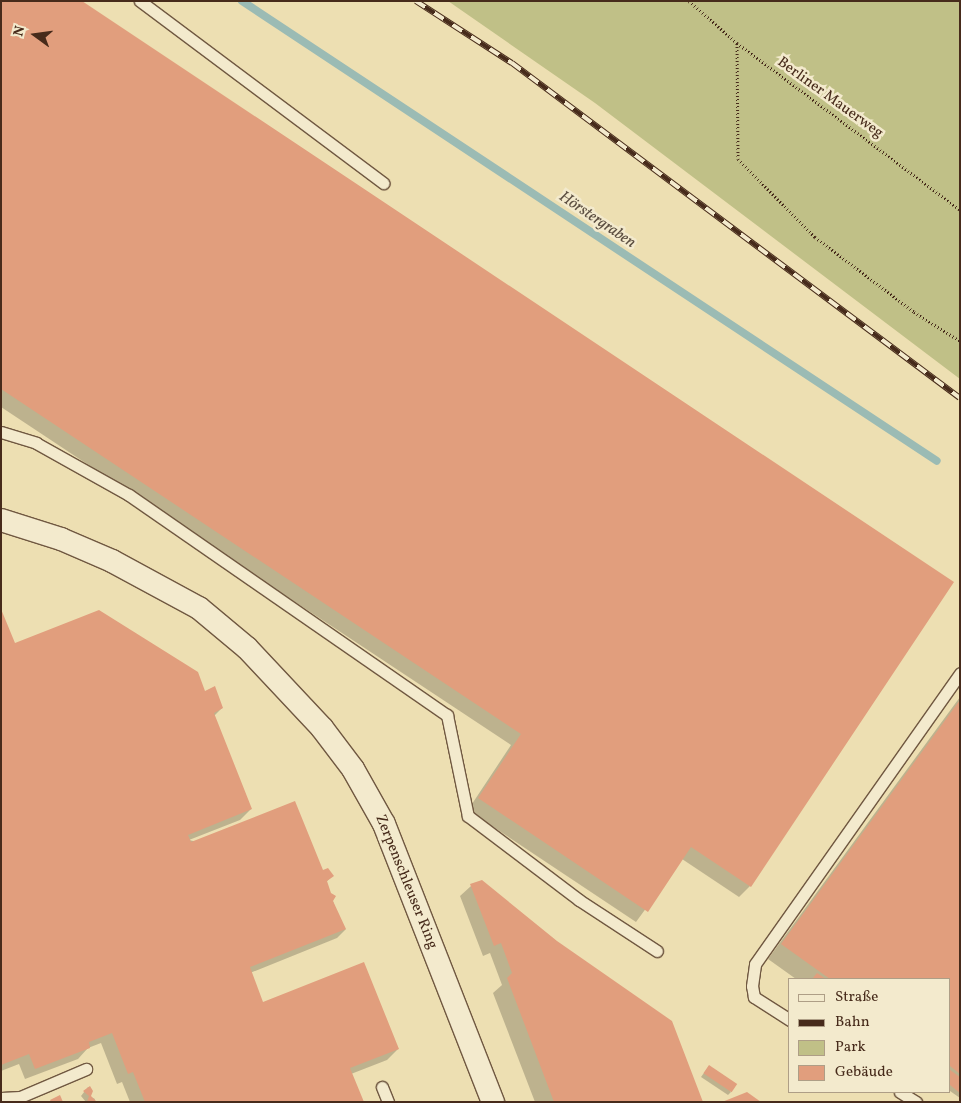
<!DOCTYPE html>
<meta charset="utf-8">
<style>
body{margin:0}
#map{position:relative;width:961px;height:1103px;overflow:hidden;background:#eddfb2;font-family:Vollkorn,serif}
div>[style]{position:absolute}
.green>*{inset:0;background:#c0c087}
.shadow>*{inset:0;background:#0003}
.stream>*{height:8px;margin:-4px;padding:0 4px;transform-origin:4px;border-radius:4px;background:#9bbbb4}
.building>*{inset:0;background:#e19e7d;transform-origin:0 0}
.path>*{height:3px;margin-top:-1.5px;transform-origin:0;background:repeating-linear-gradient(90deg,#472b1b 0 1px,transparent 0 3.5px)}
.roads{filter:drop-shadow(1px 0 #705841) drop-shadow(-1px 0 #705841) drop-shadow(0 1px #705841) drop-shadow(0 -1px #705841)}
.service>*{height:11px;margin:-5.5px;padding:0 5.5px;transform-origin:5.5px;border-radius:5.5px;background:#f3eacd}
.minor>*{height:22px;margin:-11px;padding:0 11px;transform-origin:11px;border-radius:11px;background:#f3eacd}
.rail>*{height:5.5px;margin-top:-2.75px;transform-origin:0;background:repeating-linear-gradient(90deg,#f3eacd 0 11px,#472b1b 0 22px);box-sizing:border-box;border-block:1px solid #472b1b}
span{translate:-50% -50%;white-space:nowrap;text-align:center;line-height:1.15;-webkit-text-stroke:5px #f3eacd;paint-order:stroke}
.street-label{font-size:15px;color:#472b1b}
.water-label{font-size:16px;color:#5c4f41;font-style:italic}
.frame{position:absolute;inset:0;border:2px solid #472b1b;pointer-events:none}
.legend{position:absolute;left:788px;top:978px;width:162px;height:115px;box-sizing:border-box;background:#f3eacd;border:1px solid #ae9e86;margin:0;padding:6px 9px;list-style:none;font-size:15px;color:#472b1b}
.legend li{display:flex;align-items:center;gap:10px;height:25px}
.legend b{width:25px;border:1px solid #ae9e86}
.north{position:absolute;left:10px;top:10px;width:50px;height:50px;-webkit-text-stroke:4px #f3eacd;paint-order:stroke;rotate:284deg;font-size:14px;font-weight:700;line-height:20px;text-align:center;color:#472b1b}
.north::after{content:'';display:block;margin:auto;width:18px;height:22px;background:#472b1b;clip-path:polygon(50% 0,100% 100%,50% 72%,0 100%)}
</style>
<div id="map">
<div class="green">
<i style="clip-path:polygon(448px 1px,960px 1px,960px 379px,595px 103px)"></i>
</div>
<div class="shadow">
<i style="clip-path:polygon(1px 1px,953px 582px,750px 886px,739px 897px,682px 859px,636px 922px,468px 810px,511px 745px,1px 407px)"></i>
<i style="clip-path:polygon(1px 612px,14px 645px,205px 692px,222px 708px,214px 716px,251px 809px,240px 820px,189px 840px,332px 876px,326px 882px,343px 929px,346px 929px,337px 938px,250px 973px,263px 1004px,398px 1049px,387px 1060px,351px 1074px,362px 1102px,130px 1102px,122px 1082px,117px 1084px,101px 1043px,88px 1048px,78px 1059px,25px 1079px,19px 1064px,1px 1071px)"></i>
<i style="clip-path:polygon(960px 697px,960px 1098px,950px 1091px,950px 979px,796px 979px,768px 959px)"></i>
<i style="clip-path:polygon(471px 886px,701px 1102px,535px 1102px,493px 993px,502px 985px,490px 953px,483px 956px,460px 896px)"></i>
<i style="clip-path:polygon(709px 1066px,731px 1092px,728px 1095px,701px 1077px)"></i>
<i style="clip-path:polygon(88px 1087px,91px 1089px,89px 1096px,95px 1099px,94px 1102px,86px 1102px,81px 1096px)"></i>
</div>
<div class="stream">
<i style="left:242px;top:1px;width:833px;rotate:33.5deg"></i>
</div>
<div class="building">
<i style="clip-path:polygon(1px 1px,82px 1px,954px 582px,751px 887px,691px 847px,648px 912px,478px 798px,521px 734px,1px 389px)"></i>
<i style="clip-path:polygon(1px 609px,15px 643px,99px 610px,198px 672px,205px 691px,215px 686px,223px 708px,214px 713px,252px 809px,188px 835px,191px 842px,295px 801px,323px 870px,328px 868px,334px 876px,327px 881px,331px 893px,336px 896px,333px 901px,346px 929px,250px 967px,263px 1002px,364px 962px,399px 1049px,350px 1068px,364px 1102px,145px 1102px,133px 1072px,128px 1074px,112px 1033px,89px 1042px,90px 1048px,35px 1069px,29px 1054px,1px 1065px)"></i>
<i style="clip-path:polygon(960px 700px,960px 1074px,950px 1066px,950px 979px,830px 979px,781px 944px)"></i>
<i style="clip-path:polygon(482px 880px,557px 941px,672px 1021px,703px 1102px,554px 1102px,507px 978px,512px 973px,501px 943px,494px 946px,470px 884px)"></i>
<i style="clip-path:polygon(817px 973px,826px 979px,812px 979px)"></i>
<i style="left:709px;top:1065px;width:34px;height:10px;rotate:34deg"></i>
<i style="clip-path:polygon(950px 1070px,960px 1077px,960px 1093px,950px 1085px)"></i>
<i style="clip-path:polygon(90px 1086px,93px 1091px,91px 1096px,97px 1102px,87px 1102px,89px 1096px,83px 1091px)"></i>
<i style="clip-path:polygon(747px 1092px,761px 1102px,722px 1102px)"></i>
<i style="clip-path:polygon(60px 1095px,63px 1102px,51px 1102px,50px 1100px)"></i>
</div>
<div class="path">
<i style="left:689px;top:1px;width:64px;rotate:41.2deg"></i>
<i style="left:737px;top:43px;width:279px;rotate:36.8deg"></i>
<i style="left:737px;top:43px;width:116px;rotate:89.5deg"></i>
<i style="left:738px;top:159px;width:110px;rotate:45.4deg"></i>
<i style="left:815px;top:237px;width:124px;rotate:37.1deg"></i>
<i style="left:914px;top:312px;width:54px;rotate:32.2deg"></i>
</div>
<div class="roads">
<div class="service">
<i style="left:140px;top:1px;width:304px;rotate:36.8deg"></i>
<i style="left:1px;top:432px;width:37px;rotate:17deg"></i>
<i style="left:36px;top:443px;width:107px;rotate:29.2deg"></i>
<i style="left:129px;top:495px;width:387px;rotate:34.7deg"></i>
<i style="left:447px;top:715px;width:103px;rotate:78.3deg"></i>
<i style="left:468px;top:816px;width:139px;rotate:37.1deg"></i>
<i style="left:579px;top:900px;width:93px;rotate:33.2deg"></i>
<i style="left:790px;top:1020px;width:43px;rotate:-147.4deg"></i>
<i style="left:754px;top:997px;width:11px;rotate:-100deg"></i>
<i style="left:752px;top:986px;width:22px;rotate:-82deg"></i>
<i style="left:755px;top:964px;width:356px;rotate:-54.8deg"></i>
<i style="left:382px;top:1087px;width:16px;rotate:68deg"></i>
<i style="left:900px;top:1092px;width:19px;rotate:32deg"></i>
<i style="left:1px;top:1098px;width:19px;rotate:-3deg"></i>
<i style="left:20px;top:1097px;width:72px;rotate:-23deg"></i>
</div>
<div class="minor">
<i style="left:1px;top:520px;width:63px;rotate:17.6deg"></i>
<i style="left:61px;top:539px;width:56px;rotate:23.3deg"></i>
<i style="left:112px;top:561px;width:99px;rotate:28.4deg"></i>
<i style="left:199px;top:608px;width:62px;rotate:39.8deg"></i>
<i style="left:247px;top:648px;width:110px;rotate:46.8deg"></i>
<i style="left:322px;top:728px;width:51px;rotate:52.9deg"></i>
<i style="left:353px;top:769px;width:63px;rotate:60.6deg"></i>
<i style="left:384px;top:824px;width:299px;rotate:68.6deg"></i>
</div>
</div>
<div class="rail">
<i style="left:416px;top:1px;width:114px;rotate:32.9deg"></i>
<i style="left:512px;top:63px;width:559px;rotate:36.79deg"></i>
</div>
<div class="street-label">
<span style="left:830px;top:98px;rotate:36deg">Berliner Mauerweg</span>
<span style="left:406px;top:882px;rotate:68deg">Zerpenschleuser Ring</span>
</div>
<div class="water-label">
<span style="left:597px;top:220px;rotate:34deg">Hörstergraben</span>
</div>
<div class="frame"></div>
<ul class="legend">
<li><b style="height:6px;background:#f3eacd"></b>Straße</li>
<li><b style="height:6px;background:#472b1b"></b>Bahn</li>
<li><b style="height:14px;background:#c0c087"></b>Park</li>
<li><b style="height:14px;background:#e19e7d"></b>Gebäude</li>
</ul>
<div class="north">N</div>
</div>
